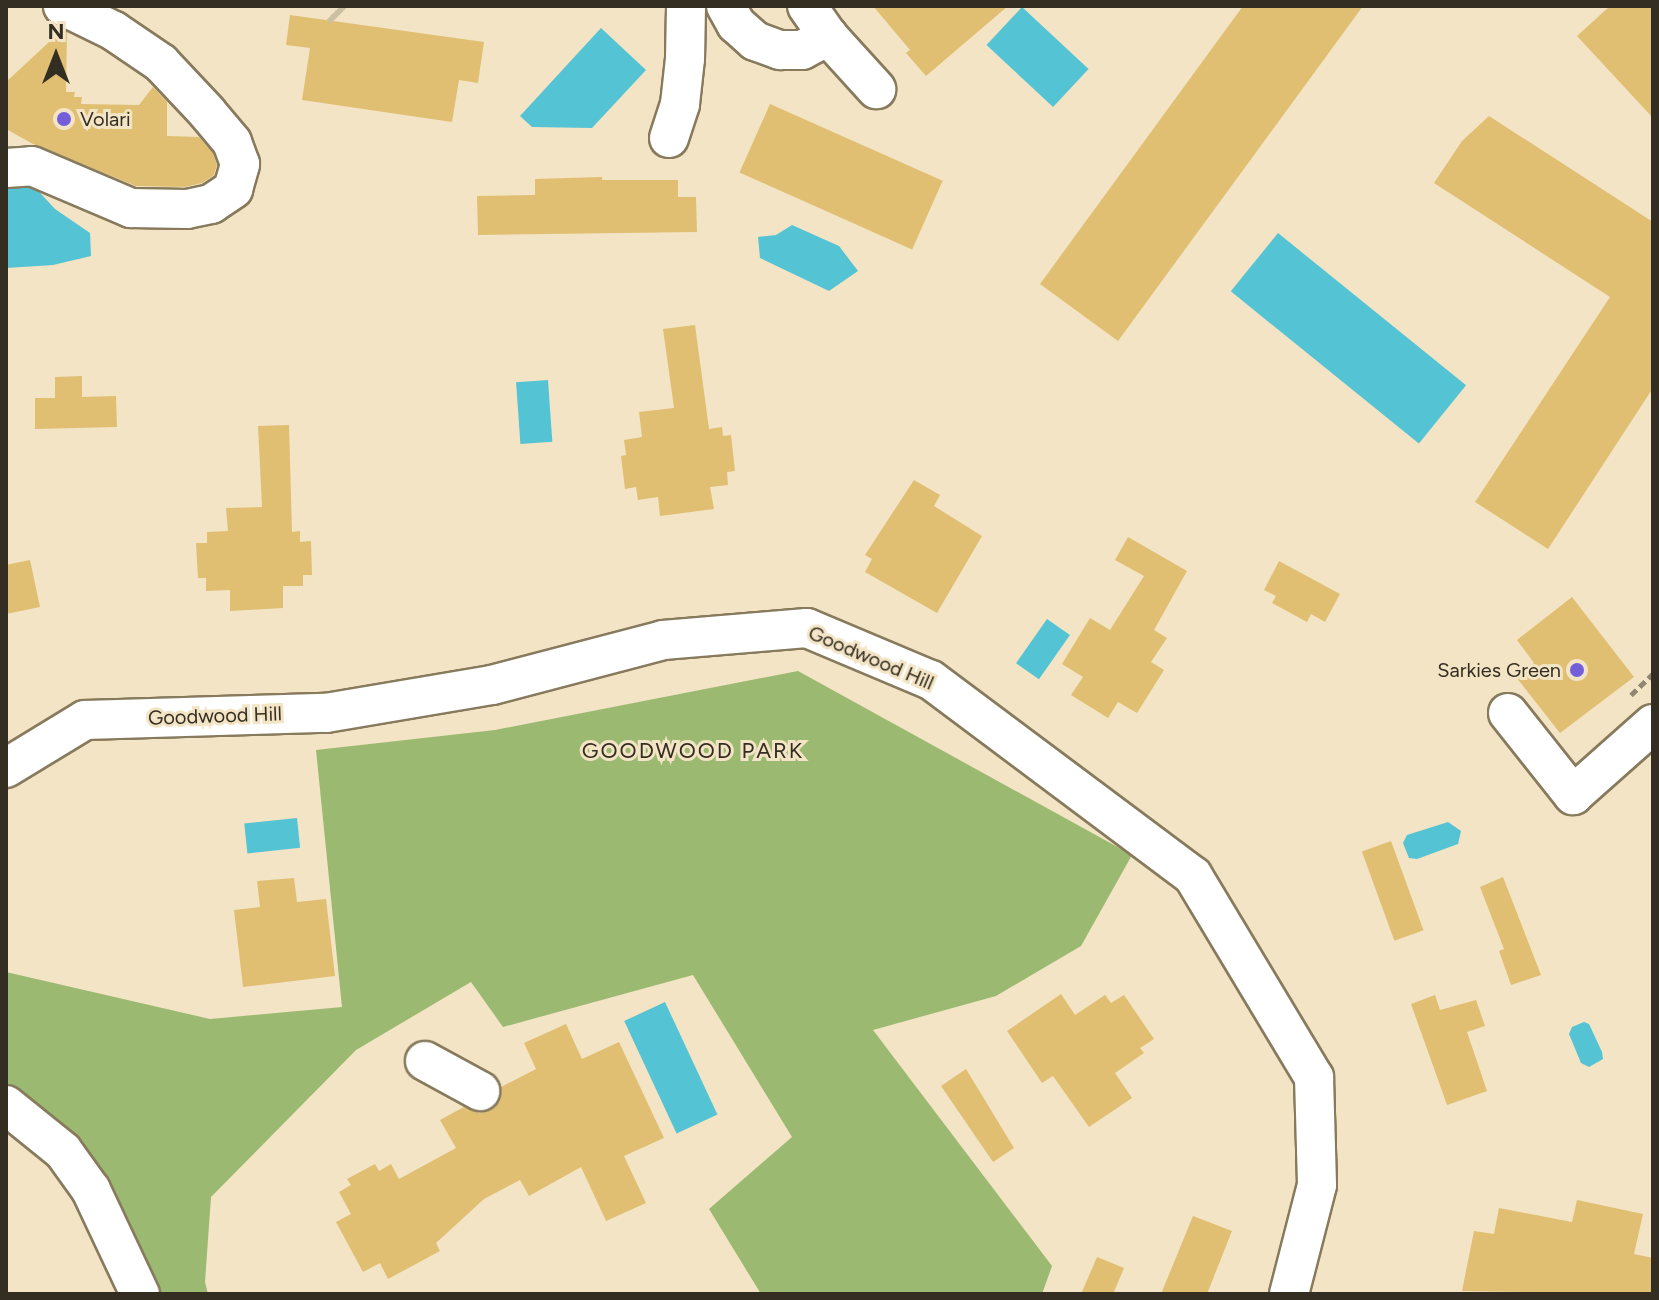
<!DOCTYPE html>
<style>
body{margin:0}
#map{position:relative;width:1659px;height:1300px;overflow:hidden;background:#f2e4c4;font-family:Figtree,sans-serif}
div>[style]{position:absolute}
.forest>*{inset:0;background:#9cb971}
.water>*{inset:0;background:#54c3d3;transform-origin:0 0}
.building>*{inset:0;background:#e0bf73;transform-origin:0 0}
.minor-tunnel>*{height:38px;margin-top:-19px;transform-origin:0;background:repeating-linear-gradient(90deg,#ccc0a4 0 38px,transparent 0 57px)}
.path>*{height:5px;margin-top:-2.5px;transform-origin:0;background:repeating-linear-gradient(90deg,#918771 0 8px,transparent 0 12px)}
.roads{filter:drop-shadow(2px 0 #877a5d) drop-shadow(-2px 0 #877a5d) drop-shadow(0 2px #877a5d) drop-shadow(0 -2px #877a5d)}
.minor>*{height:38px;margin:-19px;padding:0 19px;transform-origin:19px;border-radius:19px;background:#fff}
.dots>*{width:22px;height:22px;translate:-50% -50%;box-sizing:border-box;border:4px solid #f2e4c4;border-radius:50%}
span{translate:-50% -50%;white-space:nowrap;text-align:center;line-height:1.15;-webkit-text-stroke:6px #f2e4c4;paint-order:stroke}
.poi-label{font-size:20px;color:#342e22}
.left{translate:0 -50%;text-align:left}
.right{translate:-100% -50%;text-align:right}
.street-label{font-size:20px;color:#342e22}
.neighbourhood-label{font-size:22px;color:#342e22;letter-spacing:2px}
.frame{position:absolute;inset:0;border:8px solid #342e22;pointer-events:none}
.north{position:absolute;left:16px;top:16px;width:80px;height:80px;-webkit-text-stroke:6px #f2e4c4;paint-order:stroke;rotate:0deg;font-size:22px;font-weight:700;line-height:32px;text-align:center;color:#342e22}
.north::after{content:'';display:block;margin:auto;width:28px;height:36px;background:#342e22;clip-path:polygon(50% 0,100% 100%,50% 72%,0 100%)}
</style>
<div id="map">
<div class="forest">
<i style="clip-path:polygon(798px 671px,1132px 855px,1081px 946px,996px 996px,873px 1030px,1052px 1266px,1042px 1294px,761px 1294px,709px 1209px,792px 1137px,693px 975px,503px 1027px,471px 982px,356px 1050px,211px 1197px,205px 1282px,208px 1294px,145px 1294px,116px 1219px,6px 1108px,6px 972px,210px 1019px,342px 1007px,316px 750px,495px 730px)"></i>
</div>
<div class="water">
<i style="left:1022px;top:7px;width:91px;height:52px;rotate:43deg"></i>
<i style="clip-path:polygon(601px 28px,646px 70px,592px 128px,532px 127px,520px 116px)"></i>
<i style="clip-path:polygon(17px 168px,55px 209px,90px 233px,91px 256px,53px 265px,6px 268px,6px 172px)"></i>
<i style="clip-path:polygon(792px 225px,839px 246px,858px 271px,829px 291px,760px 258px,758px 237px,776px 235px)"></i>
<i style="left:1278px;top:233px;width:242px;height:75px;rotate:39deg"></i>
<i style="left:548px;top:380px;width:62px;height:32px;rotate:86deg"></i>
<i style="left:1047px;top:619px;width:28px;height:54px;rotate:35deg"></i>
<i style="left:297px;top:818px;width:30px;height:53px;rotate:84deg"></i>
<i style="clip-path:polygon(1448px 822px,1461px 831px,1458px 844px,1417px 859px,1409px 858px,1403px 843px,1407px 835px)"></i>
<i style="left:665px;top:1002px;width:124px;height:45px;rotate:65deg"></i>
<i style="clip-path:polygon(1584px 1022px,1589px 1024px,1602px 1052px,1603px 1059px,1589px 1067px,1581px 1063px,1569px 1034px,1572px 1027px)"></i>
</div>
<div class="building">
<i style="clip-path:polygon(873px 6px,1008px 6px,926px 76px,906px 53px,910px 50px)"></i>
<i style="clip-path:polygon(1243px 6px,1363px 6px,1118px 341px,1040px 284px)"></i>
<i style="clip-path:polygon(1610px 6px,1653px 6px,1653px 118px,1577px 36px)"></i>
<i style="clip-path:polygon(290px 15px,484px 42px,478px 83px,459px 80px,452px 122px,302px 100px,310px 48px,286px 45px)"></i>
<i style="clip-path:polygon(62px 30px,67px 32px,66px 92px,75px 92px,74px 97px,82px 97px,81px 104px,139px 105px,153px 87px,167px 102px,167px 136px,199px 137px,213px 153px,217px 165px,214px 175px,202px 183px,185px 187px,136px 186px,33px 144px,6px 129px,6px 82px)"></i>
<i style="left:770px;top:104px;width:189px;height:75px;rotate:24deg"></i>
<i style="clip-path:polygon(1489px 116px,1653px 222px,1653px 388px,1548px 549px,1475px 502px,1610px 297px,1434px 183px,1462px 141px)"></i>
<i style="clip-path:polygon(602px 177px,602px 180px,678px 180px,678px 197px,696px 197px,697px 232px,478px 235px,477px 196px,535px 195px,535px 179px)"></i>
<i style="clip-path:polygon(695px 325px,709px 429px,722px 427px,723px 436px,731px 435px,735px 471px,727px 472px,728px 485px,710px 487px,714px 509px,660px 516px,658px 497px,638px 500px,636px 487px,625px 489px,621px 456px,626px 455px,624px 440px,642px 437px,639px 412px,674px 408px,663px 329px)"></i>
<i style="clip-path:polygon(82px 376px,82px 397px,116px 396px,117px 427px,35px 429px,35px 398px,55px 398px,55px 377px)"></i>
<i style="clip-path:polygon(289px 425px,292px 532px,300px 531px,300px 542px,311px 541px,312px 575px,303px 575px,303px 586px,283px 586px,283px 608px,230px 611px,230px 590px,206px 591px,206px 578px,198px 578px,196px 543px,207px 543px,207px 532px,228px 531px,226px 508px,262px 507px,258px 426px)"></i>
<i style="clip-path:polygon(914px 480px,940px 495px,934px 506px,982px 536px,937px 613px,865px 572px,872px 559px,865px 555px)"></i>
<i style="clip-path:polygon(1128px 537px,1187px 571px,1154px 630px,1167px 638px,1151px 662px,1164px 670px,1137px 713px,1118px 702px,1108px 718px,1071px 695px,1083px 677px,1062px 664px,1090px 618px,1110px 630px,1144px 576px,1115px 560px)"></i>
<i style="clip-path:polygon(30px 560px,40px 607px,6px 614px,6px 565px)"></i>
<i style="clip-path:polygon(1279px 561px,1340px 594px,1325px 622px,1311px 614px,1307px 622px,1272px 603px,1276px 596px,1264px 590px)"></i>
<i style="clip-path:polygon(1572px 597px,1634px 677px,1560px 733px,1516px 677px,1534px 663px,1517px 640px)"></i>
<i style="left:1391px;top:841px;width:95px;height:31px;rotate:70deg"></i>
<i style="clip-path:polygon(1503px 877px,1541px 975px,1511px 985px,1499px 951px,1504px 949px,1480px 887px)"></i>
<i style="clip-path:polygon(294px 878px,297px 902px,326px 899px,335px 976px,243px 987px,234px 910px,260px 907px,257px 881px)"></i>
<i style="clip-path:polygon(1061px 994px,1075px 1015px,1105px 995px,1111px 1003px,1124px 995px,1154px 1039px,1140px 1048px,1144px 1053px,1115px 1073px,1132px 1098px,1089px 1127px,1053px 1076px,1042px 1083px,1007px 1031px)"></i>
<i style="clip-path:polygon(1435px 995px,1440px 1010px,1476px 1000px,1485px 1026px,1467px 1032px,1487px 1091px,1447px 1105px,1411px 1004px)"></i>
<i style="clip-path:polygon(566px 1024px,582px 1059px,619px 1042px,664px 1138px,624px 1156px,646px 1203px,606px 1221px,581px 1167px,529px 1196px,520px 1180px,484px 1199px,436px 1243px,440px 1251px,388px 1279px,380px 1263px,363px 1272px,336px 1222px,351px 1214px,339px 1192px,351px 1185px,347px 1179px,375px 1164px,379px 1171px,391px 1164px,399px 1179px,456px 1148px,440px 1120px,464px 1107px,480px 1113px,492px 1109px,500px 1101px,501px 1087px,536px 1069px,524px 1043px)"></i>
<i style="clip-path:polygon(966px 1069px,1014px 1148px,993px 1162px,941px 1086px)"></i>
<i style="clip-path:polygon(1577px 1200px,1643px 1214px,1634px 1254px,1653px 1258px,1653px 1294px,1462px 1291px,1474px 1231px,1494px 1234px,1499px 1208px,1572px 1222px)"></i>
<i style="clip-path:polygon(1193px 1216px,1232px 1231px,1207px 1294px,1161px 1294px)"></i>
<i style="clip-path:polygon(1097px 1257px,1124px 1268px,1113px 1294px,1081px 1294px)"></i>
</div>
<div class="minor-tunnel">
<i style="left:340px;top:6px;width:6px;rotate:45deg"></i>
</div>
<div class="path">
<i style="left:1631px;top:695px;width:30px;rotate:-44deg"></i>
</div>
<div class="roads">
<div class="minor">
<i style="left:726px;top:6px;width:21px;rotate:61deg"></i>
<i style="left:736px;top:24px;width:25px;rotate:42deg"></i>
<i style="left:755px;top:41px;width:27px;rotate:20deg"></i>
<i style="left:780px;top:50px;width:22px"></i>
<i style="left:802px;top:50px;width:30px;rotate:-28deg"></i>
<i style="left:807px;top:6px;width:37px;rotate:55deg"></i>
<i style="left:828px;top:36px;width:72px;rotate:47.8deg"></i>
<i style="left:669px;top:138px;width:36px;rotate:-72deg"></i>
<i style="left:680px;top:104px;width:45px;rotate:-83.7deg"></i>
<i style="left:685px;top:59px;width:53px;rotate:-88.9deg"></i>
<i style="left:6px;top:168px;width:26px;rotate:-4deg"></i>
<i style="left:32px;top:166px;width:108px;rotate:23deg"></i>
<i style="left:131px;top:208px;width:56px;rotate:1deg"></i>
<i style="left:187px;top:209px;width:25px;rotate:-12deg"></i>
<i style="left:211px;top:204px;width:27px;rotate:-34deg"></i>
<i style="left:233px;top:189px;width:26px;rotate:-74deg"></i>
<i style="left:240px;top:164px;width:23px;rotate:-110deg"></i>
<i style="left:232px;top:142px;width:39px;rotate:-130deg"></i>
<i style="left:207px;top:112px;width:67px;rotate:-133.2deg"></i>
<i style="left:161px;top:63px;width:57px;rotate:-145.8deg"></i>
<i style="left:114px;top:31px;width:57px;rotate:-153.9deg"></i>
<i style="left:1508px;top:713px;width:105px;rotate:51.6deg"></i>
<i style="left:1573px;top:795px;width:107px;rotate:-41.6deg"></i>
<i style="left:6px;top:768px;width:92px;rotate:-31.3deg"></i>
<i style="left:85px;top:720px;width:241px;rotate:-1.7deg"></i>
<i style="left:326px;top:713px;width:168px;rotate:-9.6deg"></i>
<i style="left:492px;top:685px;width:177px;rotate:-14.7deg"></i>
<i style="left:663px;top:640px;width:144px;rotate:-4.8deg"></i>
<i style="left:807px;top:628px;width:134px;rotate:22.8deg"></i>
<i style="left:931px;top:680px;width:327px;rotate:36.8deg"></i>
<i style="left:1193px;top:876px;width:235px;rotate:59deg"></i>
<i style="left:1314px;top:1077px;width:108px;rotate:88.4deg"></i>
<i style="left:1317px;top:1185px;width:113px;rotate:104.4deg"></i>
<i style="left:425px;top:1061px;width:63px;rotate:28.6deg"></i>
<i style="left:6px;top:1105px;width:73px;rotate:38.9deg"></i>
<i style="left:63px;top:1151px;width:48px;rotate:54.3deg"></i>
<i style="left:91px;top:1190px;width:115px;rotate:64.8deg"></i>
</div>
</div>
<div class="dots">
<i style="left:64px;top:119px;background:#735fda"></i>
<i style="left:1577px;top:670px;background:#735fda"></i>
</div>
<div class="poi-label">
<span class="left" style="left:80px;top:119px">Volari</span>
<span class="right" style="left:1561px;top:670px">Sarkies Green</span>
</div>
<div class="street-label">
<span style="left:871px;top:658px;rotate:23deg">Goodwood Hill</span>
<span style="left:215px;top:716px;rotate:-2deg">Goodwood Hill</span>
</div>
<div class="neighbourhood-label">
<span style="left:693px;top:751px">GOODWOOD PARK</span>
</div>
<div class="frame"></div>
<div class="north">N</div>
</div>
